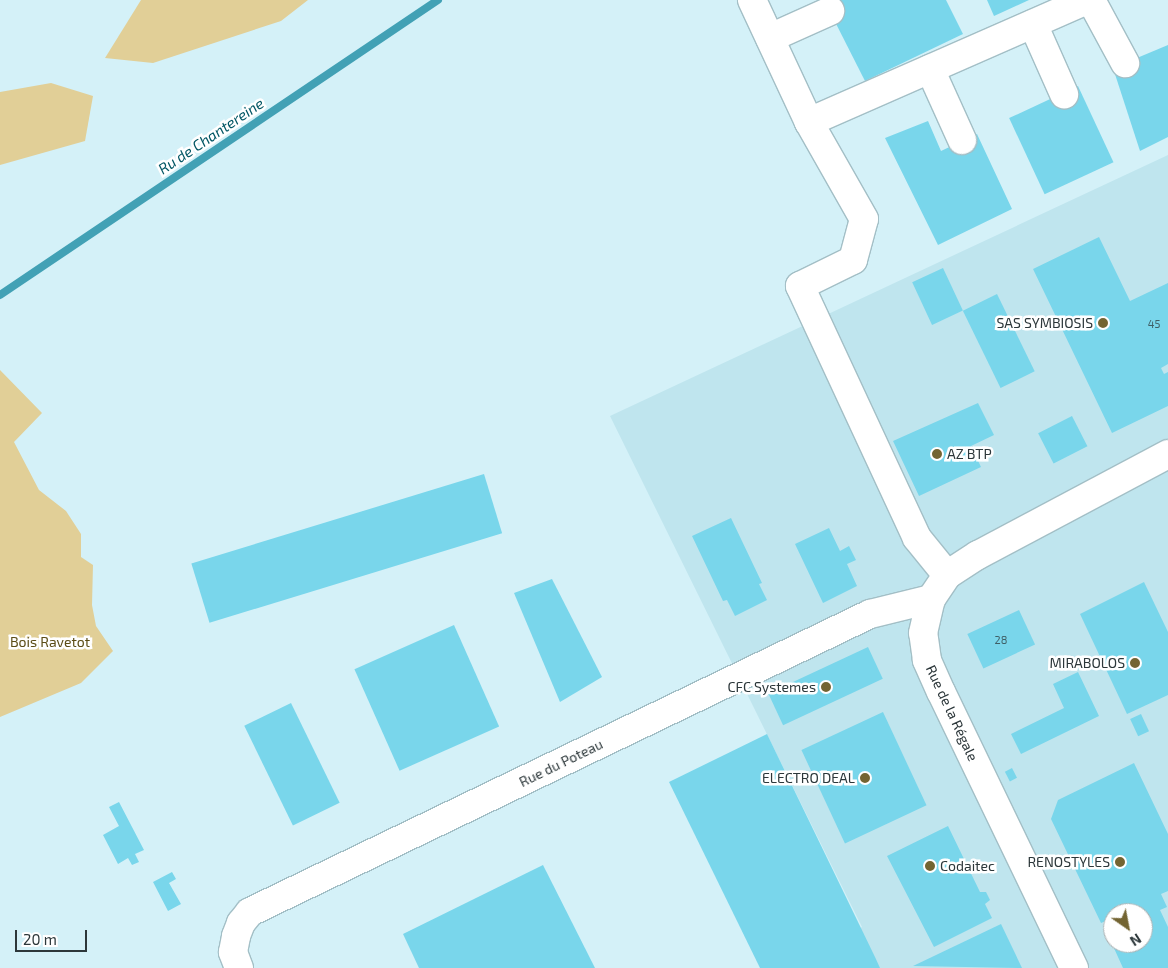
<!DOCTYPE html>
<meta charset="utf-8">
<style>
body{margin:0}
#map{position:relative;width:1168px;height:968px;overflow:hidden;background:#d4f1f8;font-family:"Exo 2",sans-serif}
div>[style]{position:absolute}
.built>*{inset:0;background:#bfe5ee}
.green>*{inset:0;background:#e1cf97}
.stream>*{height:8px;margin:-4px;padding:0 4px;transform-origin:4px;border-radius:4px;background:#42a1b5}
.building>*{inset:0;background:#79d6eb;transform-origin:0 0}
.roads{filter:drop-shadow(1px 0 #a3bfc6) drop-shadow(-1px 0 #a3bfc6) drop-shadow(0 1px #a3bfc6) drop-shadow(0 -1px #a3bfc6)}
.minor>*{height:28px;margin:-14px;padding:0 14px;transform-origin:14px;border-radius:14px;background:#fff}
.dots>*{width:14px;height:14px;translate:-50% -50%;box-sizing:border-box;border:2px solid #fff;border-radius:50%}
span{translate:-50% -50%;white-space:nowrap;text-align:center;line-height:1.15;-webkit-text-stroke:5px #fff;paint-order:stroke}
.number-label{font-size:11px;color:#3f5f66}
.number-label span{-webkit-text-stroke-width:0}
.poi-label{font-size:14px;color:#2c373a}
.right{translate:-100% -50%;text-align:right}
.left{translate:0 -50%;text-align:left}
.park-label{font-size:14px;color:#5b4c16}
.street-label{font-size:14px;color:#2c373a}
.water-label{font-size:15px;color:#005664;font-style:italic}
.north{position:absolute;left:1103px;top:903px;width:50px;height:50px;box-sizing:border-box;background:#fff;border:1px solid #abafb0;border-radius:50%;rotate:147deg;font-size:14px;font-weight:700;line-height:20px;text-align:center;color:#2c373a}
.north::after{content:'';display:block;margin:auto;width:18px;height:22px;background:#736432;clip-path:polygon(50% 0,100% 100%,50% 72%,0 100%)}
.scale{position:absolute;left:15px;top:930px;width:72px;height:22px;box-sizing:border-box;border:2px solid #2c373a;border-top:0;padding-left:6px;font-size:15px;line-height:18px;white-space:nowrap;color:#2c373a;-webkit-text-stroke:4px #fff;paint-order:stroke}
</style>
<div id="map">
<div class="built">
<i style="clip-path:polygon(evenodd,1168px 155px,1168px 968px,796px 968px,862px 927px,610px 416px,1168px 155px,1113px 913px,1143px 913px,1143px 943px,1113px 943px,1113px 913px)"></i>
</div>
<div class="green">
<i style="clip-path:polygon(141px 0,308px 0,281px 21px,153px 63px,105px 58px)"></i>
<i style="clip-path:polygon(51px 83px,93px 96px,85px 141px,0 165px,0 92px)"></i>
<i style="clip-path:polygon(0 370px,42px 413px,14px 442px,39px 490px,66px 511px,81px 534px,81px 557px,93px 565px,92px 605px,96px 626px,113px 651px,81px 683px,0 717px)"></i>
</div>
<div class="stream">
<i style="left:0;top:295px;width:528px;rotate:-33.96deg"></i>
</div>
<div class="building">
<i style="clip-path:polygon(831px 0,946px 0,963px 34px,865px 81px,825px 2px)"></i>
<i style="clip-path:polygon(987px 0,1029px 0,994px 16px)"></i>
<i style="clip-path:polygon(1168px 45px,1168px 137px,1140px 151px,1113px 68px)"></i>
<i style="left:1078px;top:86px;width:84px;height:76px;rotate:65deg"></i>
<i style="clip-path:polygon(928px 121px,941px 151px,977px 134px,1012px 209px,938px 245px,885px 138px)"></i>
<i style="clip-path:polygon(1099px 237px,1130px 301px,1168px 283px,1168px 364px,1161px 368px,1164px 374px,1168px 372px,1168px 406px,1112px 433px,1033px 269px)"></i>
<i style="left:943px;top:268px;width:47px;height:34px;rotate:65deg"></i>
<i style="left:997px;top:294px;width:86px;height:38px;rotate:64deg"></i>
<i style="clip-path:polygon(978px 403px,994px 435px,971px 446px,981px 467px,919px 496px,893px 441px)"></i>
<i style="left:1072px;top:416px;width:34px;height:38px;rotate:63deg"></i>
<i style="left:484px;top:474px;width:62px;height:306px;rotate:73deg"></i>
<i style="clip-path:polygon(731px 518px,762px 583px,759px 584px,767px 600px,735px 616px,727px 600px,723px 601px,692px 536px)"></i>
<i style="clip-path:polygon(829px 528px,840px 551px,849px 546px,856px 560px,847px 564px,857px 586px,823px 603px,795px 544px)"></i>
<i style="clip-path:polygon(552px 579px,602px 677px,560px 702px,514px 593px)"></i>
<i style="clip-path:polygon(1144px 582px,1168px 632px,1168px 695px,1127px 714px,1080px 614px)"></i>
<i style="left:1019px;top:610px;width:38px;height:57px;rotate:65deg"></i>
<i style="left:454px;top:625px;width:111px;height:109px;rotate:66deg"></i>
<i style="left:868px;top:647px;width:35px;height:110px;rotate:65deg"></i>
<i style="clip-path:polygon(1078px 672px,1099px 716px,1021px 754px,1011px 734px,1064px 708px,1053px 684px)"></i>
<i style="left:291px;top:703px;width:111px;height:52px;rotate:64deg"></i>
<i style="left:883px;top:712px;width:103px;height:90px;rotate:65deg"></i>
<i style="left:1141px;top:714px;width:19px;height:12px;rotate:65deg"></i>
<i style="clip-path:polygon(767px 734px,875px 957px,880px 968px,760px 968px,669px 782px)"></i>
<i style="clip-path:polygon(1134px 763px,1168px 834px,1168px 891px,1161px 894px,1167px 907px,1160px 910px,1168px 927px,1168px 968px,1123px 968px,1108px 935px,1113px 932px,1113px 943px,1143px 943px,1143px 913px,1135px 913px,1133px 909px,1124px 913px,1113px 913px,1113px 918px,1101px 923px,1051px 819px,1058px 800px)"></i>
<i style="left:1012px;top:768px;width:11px;height:8px;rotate:63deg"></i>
<i style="clip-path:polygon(119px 802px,144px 850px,135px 854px,139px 862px,132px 865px,128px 858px,118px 864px,103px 835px,119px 826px,109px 807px)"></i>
<i style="clip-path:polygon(948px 826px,980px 892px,986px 892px,990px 900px,985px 904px,992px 918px,934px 947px,887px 856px)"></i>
<i style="clip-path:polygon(543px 865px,595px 968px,419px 968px,403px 934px)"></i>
<i style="clip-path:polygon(172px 872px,176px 879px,169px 883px,181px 904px,168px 911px,153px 882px)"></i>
<i style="clip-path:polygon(1001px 924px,1022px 968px,913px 966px)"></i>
</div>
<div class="roads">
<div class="minor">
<i style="left:752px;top:0;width:135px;rotate:65deg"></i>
<i style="left:1091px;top:0;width:72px;rotate:61.6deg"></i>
<i style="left:1033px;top:24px;width:77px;rotate:66.1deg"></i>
<i style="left:770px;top:38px;width:66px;rotate:-24.2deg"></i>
<i style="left:930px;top:69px;width:78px;rotate:65.7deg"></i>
<i style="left:947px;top:575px;width:48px;rotate:-129deg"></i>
<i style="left:917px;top:538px;width:278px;rotate:-114.9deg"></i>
<i style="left:800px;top:286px;width:59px;rotate:-26.1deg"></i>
<i style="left:853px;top:260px;width:42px;rotate:-75deg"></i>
<i style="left:864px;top:219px;width:112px;rotate:-119.6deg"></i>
<i style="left:809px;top:122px;width:304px;rotate:-23.7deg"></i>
<i style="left:239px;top:968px;width:17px;rotate:-111deg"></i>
<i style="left:233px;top:952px;width:16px;rotate:-79deg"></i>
<i style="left:236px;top:936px;width:14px;rotate:-69deg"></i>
<i style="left:241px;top:923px;width:14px;rotate:-51deg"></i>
<i style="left:250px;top:912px;width:688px;rotate:-25.67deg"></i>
<i style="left:870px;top:614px;width:63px;rotate:-13.8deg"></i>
<i style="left:1074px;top:968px;width:306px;rotate:-115.7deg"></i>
<i style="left:941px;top:692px;width:35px;rotate:-114deg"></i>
<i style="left:927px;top:660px;width:27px;rotate:-98deg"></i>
<i style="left:923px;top:633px;width:35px;rotate:-77deg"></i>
<i style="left:931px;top:599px;width:29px;rotate:-56deg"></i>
<i style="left:947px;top:575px;width:37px;rotate:-33deg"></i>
<i style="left:978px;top:555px;width:215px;rotate:-28deg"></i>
</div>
</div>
<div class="dots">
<i style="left:1103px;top:323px;background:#736432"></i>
<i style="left:937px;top:454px;background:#736432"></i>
<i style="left:1135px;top:663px;background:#736432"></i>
<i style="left:826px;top:687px;background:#736432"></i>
<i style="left:865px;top:778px;background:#736432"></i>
<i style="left:1120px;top:862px;background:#736432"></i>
<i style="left:930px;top:866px;background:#736432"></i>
</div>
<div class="number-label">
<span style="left:1154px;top:324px">45</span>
<span style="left:1001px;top:640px">28</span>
</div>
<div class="poi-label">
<span class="right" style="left:1093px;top:323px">SAS SYMBIOSIS</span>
<span class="left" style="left:947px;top:454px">AZ BTP</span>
<span class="right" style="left:1125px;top:663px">MIRABOLOS</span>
<span class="right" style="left:816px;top:687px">CFC Systemes</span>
<span class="right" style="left:855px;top:778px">ELECTRO DEAL</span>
<span class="right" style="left:1110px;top:862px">RENOSTYLES</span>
<span class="left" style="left:940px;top:866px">Codaitec</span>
</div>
<div class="park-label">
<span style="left:50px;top:642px">Bois Ravetot</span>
</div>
<div class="street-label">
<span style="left:952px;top:713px;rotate:65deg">Rue de la Régale</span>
<span style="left:561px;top:763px;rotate:-26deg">Rue du Poteau</span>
</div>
<div class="water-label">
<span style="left:211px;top:136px;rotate:-34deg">Ru de Chantereine</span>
</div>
<div class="north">N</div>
<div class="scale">20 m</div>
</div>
